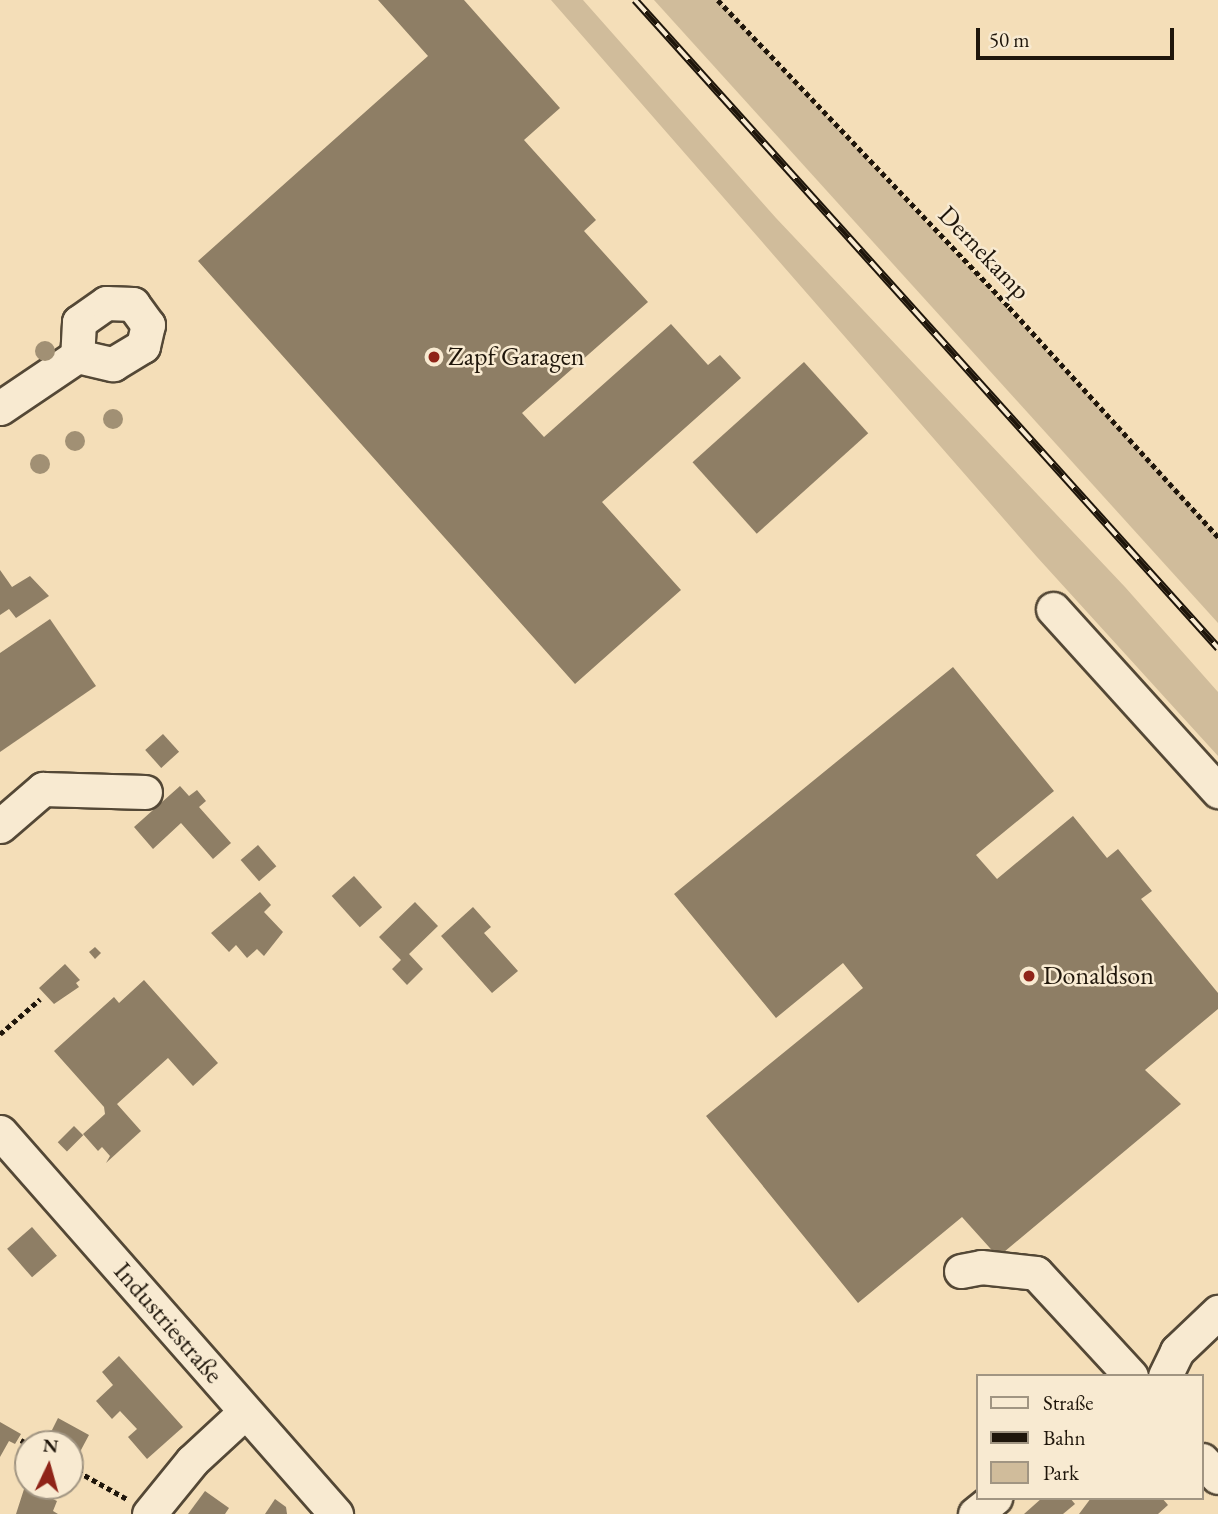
<!DOCTYPE html>
<meta charset="utf-8">
<style>
body{margin:0}
#map{position:relative;width:1218px;height:1514px;overflow:hidden;background:#f4deb8;font-family:"EB Garamond",serif}
div>[style]{position:absolute}
.green>*{inset:0;background:#d0bc9b}
.building>*{inset:0;background:#8e7e65;transform-origin:0 0}
.path>*{height:4.5px;margin-top:-2.25px;transform-origin:0;background:repeating-linear-gradient(90deg,#1f160b 0 5px,transparent 0 8.5px)}
.roads{filter:drop-shadow(2px 0 #544836) drop-shadow(-2px 0 #544836) drop-shadow(0 2px #544836) drop-shadow(0 -2px #544836)}
.minor>*{height:33px;margin:-16.5px;padding:0 16.5px;transform-origin:16.5px;border-radius:16.5px;background:#f8ead1}
.rail>*{height:8px;margin-top:-4px;transform-origin:0;background:repeating-linear-gradient(90deg,#f8ead1 0 16px,#1f160b 0 32px);box-sizing:border-box;border-block:2px solid #1f160b}
.trees>*{width:20px;height:20px;margin:-10px;border-radius:50%;background:#a19074}
.dots>*{width:19px;height:19px;translate:-50% -50%;box-sizing:border-box;border:4px solid #f8ead1;border-radius:50%}
span{translate:-50% -50%;white-space:nowrap;text-align:center;line-height:1.15;-webkit-text-stroke:5px #f8ead1;paint-order:stroke}
.street-label{font-size:26px;color:#1f160b}
.poi-label{font-size:26px;color:#1f160b}
.left{translate:0 -50%;text-align:left}
.legend{position:absolute;left:976px;top:1374px;width:228px;height:126px;box-sizing:border-box;background:#f8ead1;border:2px solid #a19582;margin:0;padding:9px 12px;list-style:none;font-size:21px;color:#1f160b}
.legend li{display:flex;align-items:center;gap:14px;height:35px}
.legend b{width:35px;border:2px solid #a19582}
.north{position:absolute;left:14px;top:1430px;width:70px;height:70px;box-sizing:border-box;background:#f8ead1;border:2px solid #a19582;border-radius:50%;rotate:5deg;font-size:19px;font-weight:700;line-height:28px;text-align:center;color:#1f160b}
.north::after{content:'';display:block;margin:auto;width:24px;height:32px;background:#8f2418;clip-path:polygon(50% 0,100% 100%,50% 72%,0 100%)}
.scale{position:absolute;left:976px;top:28px;width:198px;height:32px;box-sizing:border-box;border:4px solid #1f160b;border-top:0;padding-left:9px;font-size:21px;line-height:24px;white-space:nowrap;color:#1f160b;-webkit-text-stroke:5px #f8ead1;paint-order:stroke}
</style>
<div id="map">
<div class="green">
<i style="clip-path:polygon(551px 0,583px 0,776px 218px,1125px 587px,1218px 692px,1218px 756px,1037px 557px)"></i>
<i style="clip-path:polygon(654px 0,718px 0,1180px 493px,1218px 537px,1218px 623px)"></i>
</div>
<div class="building">
<i style="clip-path:polygon(378px 0,464px 0,560px 108px,524px 140px,596px 220px,584px 231px,648px 302px,522px 413px,544px 437px,671px 324px,708px 365px,720px 355px,741px 378px,602px 502px,681px 590px,575px 684px,198px 261px,428px 56px)"></i>
<i style="left:804px;top:362px;width:96px;height:150px;rotate:48deg"></i>
<i style="clip-path:polygon(0 570px,12px 587px,30px 576px,49px 596px,16px 618px,9px 609px,0 615px)"></i>
<i style="clip-path:polygon(50px 619px,96px 686px,0 752px,0 653px)"></i>
<i style="clip-path:polygon(953px 667px,1054px 791px,976px 855px,997px 879px,1073px 816px,1107px 858px,1118px 849px,1152px 891px,1141px 899px,1218px 993px,1218px 1009px,1145px 1070px,1181px 1104px,998px 1257px,962px 1217px,858px 1303px,706px 1116px,863px 988px,843px 963px,776px 1018px,674px 894px)"></i>
<i style="left:163px;top:734px;width:24px;height:24px;rotate:48deg"></i>
<i style="clip-path:polygon(180px 786px,189px 796px,197px 790px,206px 801px,199px 807px,231px 843px,213px 859px,181px 823px,153px 849px,134px 827px)"></i>
<i style="left:258px;top:845px;width:28px;height:23px;rotate:49deg"></i>
<i style="left:354px;top:876px;width:42px;height:30px;rotate:48deg"></i>
<i style="clip-path:polygon(260px 892px,271px 905px,264px 912px,283px 932px,264px 956px,257px 949px,247px 958px,236px 945px,229px 952px,211px 933px)"></i>
<i style="clip-path:polygon(415px 902px,438px 926px,409px 954px,423px 969px,407px 985px,392px 969px,401px 960px,379px 937px)"></i>
<i style="clip-path:polygon(473px 907px,491px 927px,484px 933px,518px 971px,492px 993px,441px 936px)"></i>
<i style="clip-path:polygon(95px 947px,101px 953px,95px 959px,89px 952px)"></i>
<i style="clip-path:polygon(65px 964px,80px 980px,76px 983px,79px 987px,54px 1004px,39px 988px)"></i>
<i style="clip-path:polygon(144px 980px,218px 1063px,193px 1086px,168px 1058px,117px 1104px,141px 1131px,106px 1163px,110px 1156px,102px 1147px,98px 1151px,83px 1134px,105px 1114px,104px 1107px,54px 1051px,114px 997px,119px 1003px)"></i>
<i style="left:74px;top:1126px;width:13px;height:23px;rotate:45deg"></i>
<i style="left:32px;top:1227px;width:38px;height:33px;rotate:49deg"></i>
<i style="clip-path:polygon(119px 1356px,183px 1427px,147px 1459px,128px 1437px,137px 1429px,120px 1411px,112px 1419px,96px 1401px,113px 1385px,102px 1372px)"></i>
<i style="clip-path:polygon(58px 1418px,89px 1435px,74px 1463px,70px 1460px,70px 1444px,45px 1444px)"></i>
<i style="clip-path:polygon(0 1422px,21px 1434px,15px 1444px,9px 1441px,0 1457px)"></i>
<i style="clip-path:polygon(25px 1486px,57px 1501px,53px 1511px,58px 1514px,16px 1514px)"></i>
<i style="clip-path:polygon(205px 1491px,229px 1508px,225px 1514px,188px 1514px)"></i>
<i style="clip-path:polygon(1042px 1498px,1070px 1498px,1075px 1504px,1063px 1514px,1024px 1514px)"></i>
<i style="clip-path:polygon(1091px 1498px,1162px 1498px,1168px 1505px,1158px 1514px,1079px 1514px)"></i>
<i style="clip-path:polygon(275px 1499px,286px 1507px,287px 1514px,265px 1514px)"></i>
</div>
<div class="path">
<i style="left:718px;top:0;width:423px;rotate:46.5deg"></i>
<i style="left:1009px;top:307px;width:311px;rotate:47.7deg"></i>
<i style="left:0;top:1034px;width:53px;rotate:-41.2deg"></i>
<i style="left:21px;top:1440px;width:8px;rotate:30deg"></i>
<i style="left:70px;top:1467px;width:65px;rotate:29.3deg"></i>
</div>
<div class="roads">
<div class="minor">
<i style="left:0;top:408px;width:93px;rotate:-34deg"></i>
<i style="left:77px;top:356px;width:37px;rotate:13deg"></i>
<i style="left:113px;top:364px;width:35px;rotate:-31deg"></i>
<i style="left:143px;top:346px;width:22px;rotate:-77deg"></i>
<i style="left:148px;top:325px;width:26px;rotate:-126deg"></i>
<i style="left:133px;top:304px;width:27px;rotate:-178deg"></i>
<i style="left:106px;top:303px;width:33px;rotate:145deg"></i>
<i style="left:79px;top:322px;width:34px;rotate:93deg"></i>
<i style="left:1053px;top:609px;width:246px;rotate:47.8deg"></i>
<i style="left:0;top:826px;width:57px;rotate:-40.7deg"></i>
<i style="left:43px;top:789px;width:102px;rotate:1.7deg"></i>
<i style="left:0;top:1132px;width:509px;rotate:48.67deg"></i>
<i style="left:961px;top:1271px;width:20px;rotate:-11deg"></i>
<i style="left:981px;top:1267px;width:55px;rotate:6.2deg"></i>
<i style="left:1036px;top:1273px;width:140px;rotate:47.3deg"></i>
<i style="left:1165px;top:1376px;width:28px;rotate:-64deg"></i>
<i style="left:1177px;top:1351px;width:57px;rotate:-43.6deg"></i>
<i style="left:1202px;top:1460px;width:23px;rotate:47deg"></i>
<i style="left:149px;top:1514px;width:68px;rotate:-50.9deg"></i>
<i style="left:192px;top:1461px;width:72px;rotate:-42.8deg"></i>
<i style="left:975px;top:1514px;width:26px;rotate:-39deg"></i>
</div>
</div>
<div class="rail">
<i style="left:635px;top:0;width:872px;rotate:48.02deg"></i>
</div>
<div class="trees">
<i style="left:45px;top:351px"></i>
<i style="left:113px;top:419px"></i>
<i style="left:75px;top:441px"></i>
<i style="left:40px;top:464px"></i>
</div>
<div class="dots">
<i style="left:434px;top:357px;background:#8f2418"></i>
<i style="left:1029px;top:976px;background:#8f2418"></i>
</div>
<div class="street-label">
<span style="left:984px;top:253px;rotate:46deg">Dernekamp</span>
<span style="left:168px;top:1323px;rotate:49deg">Industriestraße</span>
</div>
<div class="poi-label">
<span class="left" style="left:448px;top:357px">Zapf Garagen</span>
<span class="left" style="left:1043px;top:976px">Donaldson</span>
</div>
<ul class="legend">
<li><b style="height:9px;background:#f8ead1"></b>Straße</li>
<li><b style="height:9px;background:#1f160b"></b>Bahn</li>
<li><b style="height:19px;background:#d0bc9b"></b>Park</li>
</ul>
<div class="north">N</div>
<div class="scale">50 m</div>
</div>
